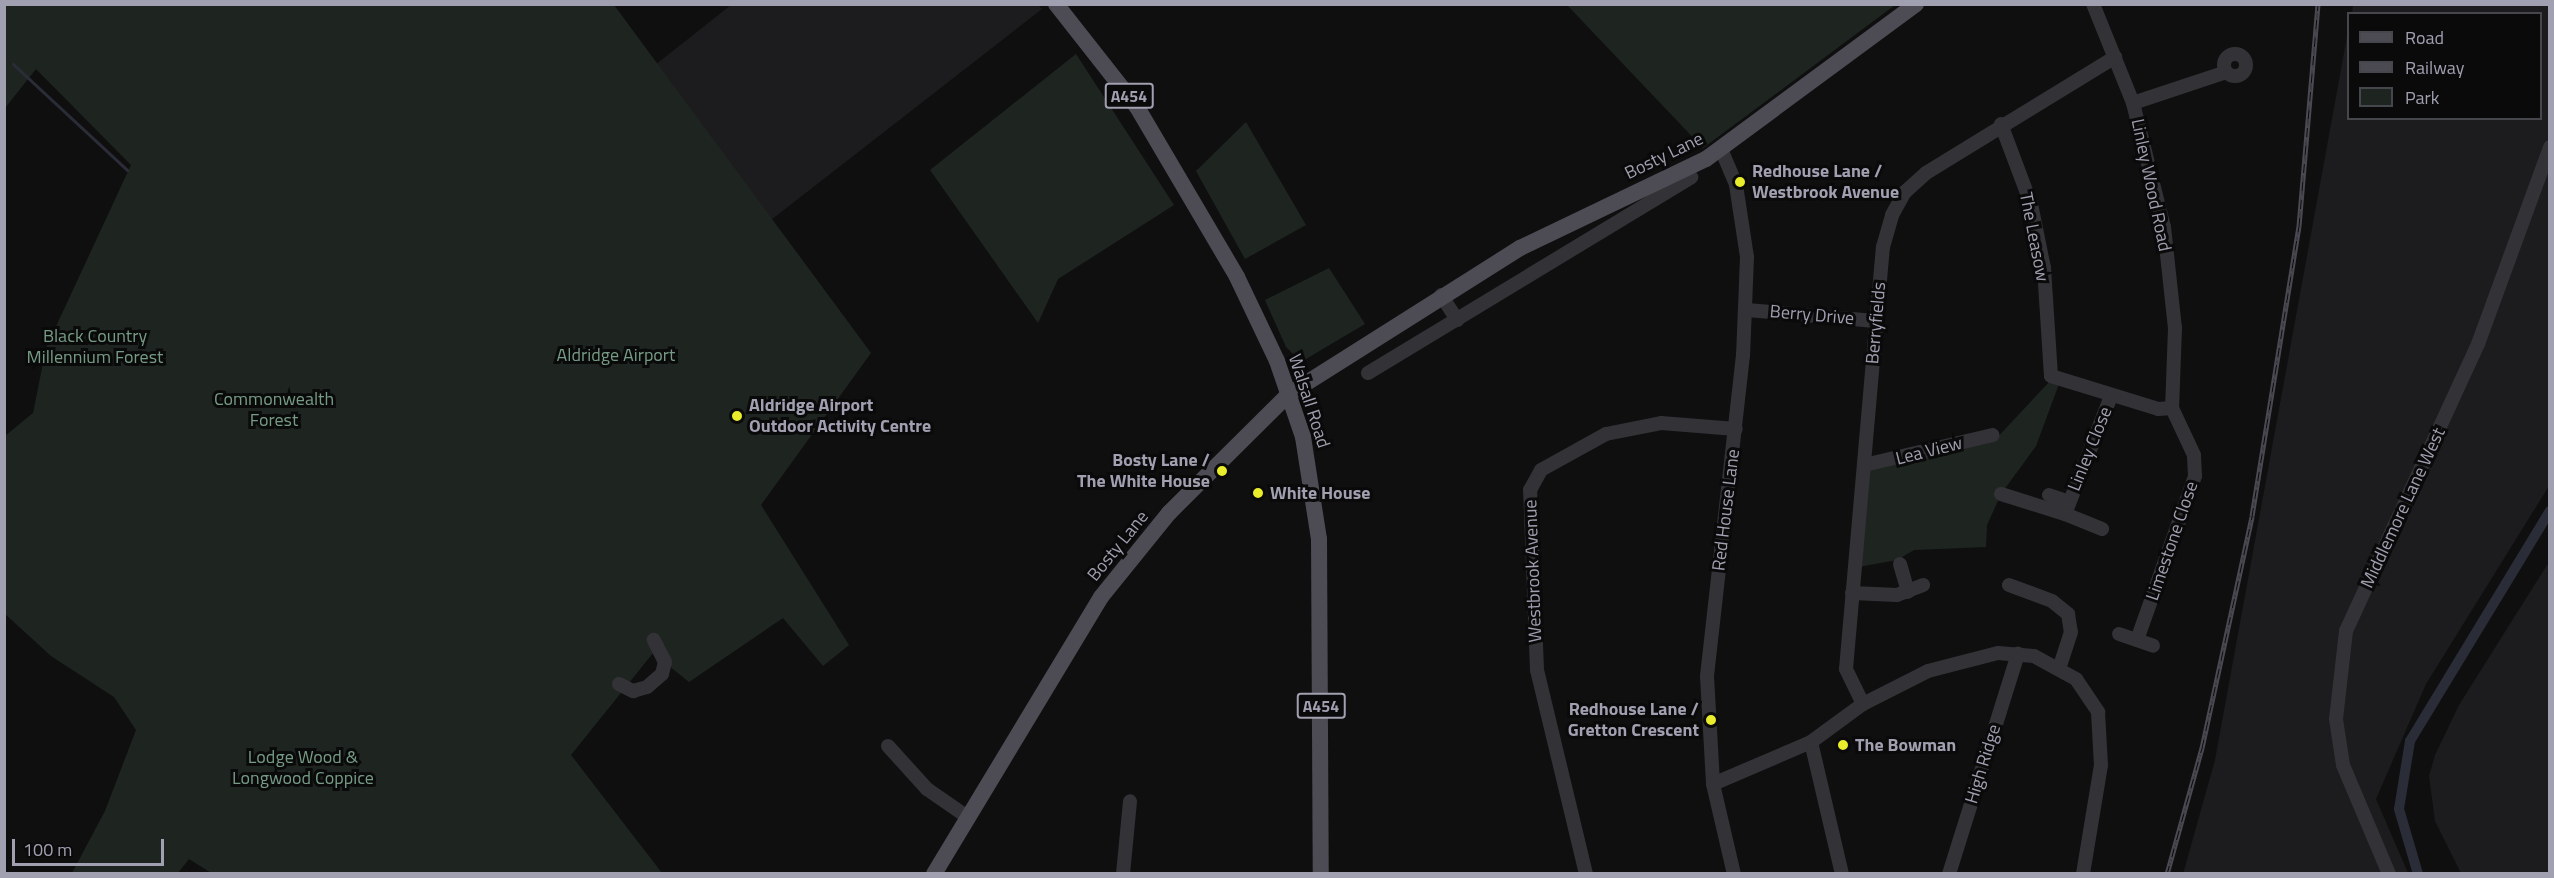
<!DOCTYPE html>
<style>
body{margin:0}
#map{position:relative;width:2554px;height:878px;overflow:hidden;background:#0f0f10;font-family:"Titillium Web",sans-serif}
div>[style]{position:absolute}
.built>*{inset:0;background:#1c1b1d}
.green>*{inset:0;background:#1e2521}
.stream>*{height:3px;margin:-1.5px;padding:0 1.5px;transform-origin:1.5px;border-radius:1.5px;background:#2a2d37}
.canal>*{height:10px;margin:-5px;padding:0 5px;transform-origin:5px;border-radius:5px;background:#2a2d37}
.minor>*{height:14px;margin:-7px;padding:0 7px;transform-origin:7px;border-radius:7px;background:#333237}
.minor>.ring{margin:-7px;padding:0;box-sizing:content-box;background:none;border:14px solid #333237;border-radius:50%}
.major>*{height:16px;margin:-8px;padding:0 8px;transform-origin:8px;border-radius:8px;background:#4d4c54}
.rail>*{height:5px;margin-top:-2.5px;transform-origin:0;background:repeating-linear-gradient(90deg,#0a0a0b 0 9px,#4b4a52 0 18px);box-sizing:border-box;border-block:2px solid #4b4a52}
.dots>*{width:16px;height:16px;translate:-50% -50%;box-sizing:border-box;border:3px solid #0a0a0b;border-radius:50%}
span{translate:-50% -50%;white-space:nowrap;text-align:center;line-height:1.15;-webkit-text-stroke:6px #0a0a0b;paint-order:stroke}
.shield-label span{padding:2px 4px;background:#0a0a0b;border:2px solid;border-radius:4px;-webkit-text-stroke-width:0}
.shield-label{font-size:16px;color:#a1a0b1;font-weight:700}
.street-label{font-size:18px;color:#a1a0b1}
.poi-label{font-size:18px;color:#a1a0b1;font-weight:700}
.left{translate:0 -50%;text-align:left}
.right{translate:-100% -50%;text-align:right}
.park-label{font-size:18px;color:#779c86}
.frame{position:absolute;inset:0;border:6px solid #a1a0b1;pointer-events:none}
.legend{position:absolute;left:2347px;top:12px;width:195px;height:108px;box-sizing:border-box;background:#0a0a0b;border:2px solid #46464d;margin:0;padding:8px 10px;list-style:none;font-size:18px;color:#a1a0b1}
.legend li{display:flex;align-items:center;gap:12px;height:30px}
.legend b{width:30px;border:2px solid #46464d}
.scale{position:absolute;left:12px;top:839px;width:152px;height:27px;box-sizing:border-box;border:3px solid #a1a0b1;border-top:0;padding-left:8px;font-size:18px;line-height:21px;white-space:nowrap;color:#a1a0b1;-webkit-text-stroke:4px #0a0a0b;paint-order:stroke}
</style>
<div id="map">
<div class="built">
<i style="clip-path:polygon(1037px 4px,1042px 9px,771px 220px,655px 65px,731px 5px)"></i>
<i style="clip-path:polygon(2353px 5px,2549px 5px,2549px 486px,2426px 684px,2376px 799px,2408px 873px,2183px 874px,2215px 760px,2348px 31px,2348px 118px,2540px 118px,2540px 14px,2352px 13px)"></i>
<i style="clip-path:polygon(2549px 562px,2549px 873px,2461px 873px,2435px 821px,2429px 776px,2435px 755px,2459px 705px)"></i>
</div>
<div class="green">
<i style="clip-path:polygon(5px 5px,614px 5px,871px 353px,761px 505px,849px 645px,823px 666px,783px 618px,689px 682px,653px 653px,571px 755px,662px 873px,213px 874px,189px 859px,178px 873px,72px 873px,105px 811px,136px 730px,114px 697px,51px 656px,5px 614px,5px 436px,33px 413px,46px 348px,131px 165px,36px 69px,5px 108px)"></i>
<i style="clip-path:polygon(1567px 5px,1895px 5px,1703px 148px)"></i>
<i style="clip-path:polygon(1076px 54px,1174px 205px,1058px 279px,1038px 323px,930px 170px)"></i>
<i style="clip-path:polygon(1246px 122px,1306px 225px,1245px 259px,1196px 171px)"></i>
<i style="clip-path:polygon(1329px 268px,1365px 324px,1301px 362px,1286px 347px,1265px 300px)"></i>
<i style="clip-path:polygon(2051px 380px,2059px 384px,2036px 446px,2001px 494px,1987px 525px,1986px 547px,1914px 550px,1897px 560px,1858px 567px,1866px 470px,1993px 442px)"></i>
</div>
<div class="stream">
<i style="left:13px;top:64px;width:156px;rotate:42.9deg"></i>
</div>
<div class="canal">
<i style="left:2418px;top:874px;width:68px;rotate:-106.3deg"></i>
<i style="left:2399px;top:809px;width:69px;rotate:-80.8deg"></i>
<i style="left:2410px;top:741px;width:269px;rotate:-58.7deg"></i>
</div>
<div class="minor">
<i style="left:2093px;top:4px;width:107px;rotate:68deg"></i>
<i style="left:2133px;top:103px;width:128px;rotate:76deg"></i>
<i style="left:2164px;top:227px;width:102px;rotate:83.8deg"></i>
<i style="left:2175px;top:328px;width:80px;rotate:92.1deg"></i>
<i class="ring" style="left:2224px;top:54px;width:8px;height:8px"></i>
<i style="left:2133px;top:103px;width:98px;rotate:-18.4deg"></i>
<i style="left:2001px;top:124px;width:85px;rotate:69.4deg"></i>
<i style="left:2031px;top:204px;width:65px;rotate:78.5deg"></i>
<i style="left:2044px;top:268px;width:108px;rotate:86.3deg"></i>
<i style="left:2051px;top:376px;width:112px;rotate:17.1deg"></i>
<i style="left:2158px;top:409px;width:14px;rotate:-4deg"></i>
<i style="left:1721px;top:149px;width:39px;rotate:67deg"></i>
<i style="left:1736px;top:185px;width:73px;rotate:81.3deg"></i>
<i style="left:1747px;top:257px;width:98px;rotate:92.3deg"></i>
<i style="left:1743px;top:355px;width:323px;rotate:96.4deg"></i>
<i style="left:1707px;top:676px;width:108px;rotate:86.8deg"></i>
<i style="left:1713px;top:784px;width:92px;rotate:76.9deg"></i>
<i style="left:1441px;top:295px;width:30px;rotate:57deg"></i>
<i style="left:1747px;top:310px;width:129px;rotate:4.9deg"></i>
<i style="left:1368px;top:373px;width:378px;rotate:-31.2deg"></i>
<i style="left:1864px;top:465px;width:132px;rotate:-13.1deg"></i>
<i style="left:2001px;top:494px;width:67px;rotate:17.4deg"></i>
<i style="left:2065px;top:514px;width:127px;rotate:-68.7deg"></i>
<i style="left:2049px;top:495px;width:21px;rotate:19deg"></i>
<i style="left:2065px;top:514px;width:40px;rotate:22deg"></i>
<i style="left:1900px;top:564px;width:29px;rotate:74deg"></i>
<i style="left:2009px;top:585px;width:46px;rotate:20.4deg"></i>
<i style="left:2052px;top:601px;width:21px;rotate:39deg"></i>
<i style="left:2068px;top:614px;width:18px;rotate:81deg"></i>
<i style="left:2071px;top:632px;width:36px;rotate:108deg"></i>
<i style="left:1852px;top:593px;width:45px;rotate:2.5deg"></i>
<i style="left:1897px;top:595px;width:28px;rotate:-21deg"></i>
<i style="left:2119px;top:634px;width:36px;rotate:19deg"></i>
<i style="left:2137px;top:640px;width:174px;rotate:-70.5deg"></i>
<i style="left:2195px;top:476px;width:21px;rotate:-93deg"></i>
<i style="left:2194px;top:455px;width:52px;rotate:-115.1deg"></i>
<i style="left:619px;top:684px;width:16px;rotate:27deg"></i>
<i style="left:633px;top:691px;width:15px;rotate:-16deg"></i>
<i style="left:647px;top:687px;width:20px;rotate:-41deg"></i>
<i style="left:662px;top:674px;width:12px;rotate:-76deg"></i>
<i style="left:665px;top:662px;width:25px;rotate:-117deg"></i>
<i style="left:1863px;top:704px;width:39px;rotate:-116deg"></i>
<i style="left:1846px;top:669px;width:424px;rotate:-85deg"></i>
<i style="left:1883px;top:247px;width:33px;rotate:-74deg"></i>
<i style="left:1892px;top:215px;width:26px;rotate:-61deg"></i>
<i style="left:1905px;top:192px;width:28px;rotate:-42deg"></i>
<i style="left:1926px;top:173px;width:222px;rotate:-31.5deg"></i>
<i style="left:1811px;top:742px;width:136px;rotate:76.8deg"></i>
<i style="left:888px;top:746px;width:58px;rotate:47.8deg"></i>
<i style="left:927px;top:789px;width:47px;rotate:34.7deg"></i>
<i style="left:1713px;top:784px;width:107px;rotate:-23.2deg"></i>
<i style="left:1811px;top:742px;width:64px;rotate:-36.2deg"></i>
<i style="left:1863px;top:704px;width:73px;rotate:-26.9deg"></i>
<i style="left:1928px;top:671px;width:72px;rotate:-14.4deg"></i>
<i style="left:1998px;top:653px;width:36px;rotate:5deg"></i>
<i style="left:2034px;top:656px;width:48px;rotate:28.7deg"></i>
<i style="left:2076px;top:679px;width:40px;rotate:56deg"></i>
<i style="left:2098px;top:712px;width:53px;rotate:86.8deg"></i>
<i style="left:2101px;top:765px;width:110px;rotate:99.4deg"></i>
<i style="left:1123px;top:874px;width:73px;rotate:-84.5deg"></i>
<i style="left:1586px;top:874px;width:210px;rotate:-103.5deg"></i>
<i style="left:1537px;top:670px;width:180px;rotate:-92.2deg"></i>
<i style="left:1530px;top:490px;width:23px;rotate:-61deg"></i>
<i style="left:1541px;top:470px;width:74px;rotate:-29deg"></i>
<i style="left:1606px;top:434px;width:56px;rotate:-11.3deg"></i>
<i style="left:1661px;top:423px;width:75px;rotate:4.6deg"></i>
<i style="left:1949px;top:874px;width:231px;rotate:-72.6deg"></i>
<i style="left:2389px;top:874px;width:118px;rotate:-112.9deg"></i>
<i style="left:2343px;top:765px;width:47px;rotate:-98.7deg"></i>
<i style="left:2336px;top:719px;width:89px;rotate:-83.5deg"></i>
<i style="left:2346px;top:631px;width:316px;rotate:-65.3deg"></i>
<i style="left:2478px;top:344px;width:210px;rotate:-69.9deg"></i>
</div>
<div class="major">
<i style="left:1056px;top:4px;width:131px;rotate:51.8deg"></i>
<i style="left:1137px;top:107px;width:197px;rotate:59.5deg"></i>
<i style="left:1237px;top:277px;width:93px;rotate:64.5deg"></i>
<i style="left:1277px;top:361px;width:80px;rotate:71.1deg"></i>
<i style="left:1303px;top:437px;width:103px;rotate:81.1deg"></i>
<i style="left:1319px;top:539px;width:335px;rotate:89.7deg"></i>
<i style="left:934px;top:874px;width:323px;rotate:-58.9deg"></i>
<i style="left:1101px;top:597px;width:108px;rotate:-51deg"></i>
<i style="left:1169px;top:513px;width:169px;rotate:-44.8deg"></i>
<i style="left:1289px;top:394px;width:273px;rotate:-32.3deg"></i>
<i style="left:1520px;top:248px;width:206px;rotate:-25.6deg"></i>
<i style="left:1706px;top:159px;width:261px;rotate:-36.4deg"></i>
</div>
<div class="rail">
<i style="left:2167px;top:874px;width:131px;rotate:-74.5deg"></i>
<i style="left:2202px;top:748px;width:237px;rotate:-77.8deg"></i>
<i style="left:2252px;top:516px;width:294px;rotate:-80.8deg"></i>
<i style="left:2299px;top:226px;width:223px;rotate:-85.1deg"></i>
</div>
<div class="dots">
<i style="left:1740px;top:182px;background:#eaed2b"></i>
<i style="left:737px;top:416px;background:#eaed2b"></i>
<i style="left:1222px;top:471px;background:#eaed2b"></i>
<i style="left:1258px;top:493px;background:#eaed2b"></i>
<i style="left:1711px;top:720px;background:#eaed2b"></i>
<i style="left:1843px;top:745px;background:#eaed2b"></i>
</div>
<div class="shield-label">
<span style="left:1129px;top:96px">A454</span>
<span style="left:1321px;top:706px">A454</span>
</div>
<div class="street-label">
<span style="left:1664px;top:156px;rotate:-26deg">Bosty Lane</span>
<span style="left:2151px;top:185px;rotate:78deg">Linley Wood Road</span>
<span style="left:2034px;top:237px;rotate:79deg">The Leasow</span>
<span style="left:1812px;top:315px;rotate:5deg">Berry Drive</span>
<span style="left:1876px;top:323px;rotate:-85deg">Berryfields</span>
<span style="left:1309px;top:401px;rotate:72deg">Walsall Road</span>
<span style="left:2090px;top:449px;rotate:-68deg">Linley Close</span>
<span style="left:1929px;top:451px;rotate:-14deg">Lea View</span>
<span style="left:2403px;top:508px;rotate:-65deg">Middlemore Lane West</span>
<span style="left:1726px;top:510px;rotate:-83deg">Red House Lane</span>
<span style="left:2172px;top:541px;rotate:-71deg">Limestone Close</span>
<span style="left:1118px;top:546px;rotate:-51deg">Bosty Lane</span>
<span style="left:1533px;top:571px;rotate:-92deg">Westbrook Avenue</span>
<span style="left:1983px;top:764px;rotate:-73deg">High Ridge</span>
</div>
<div class="poi-label">
<span class="left" style="left:1752px;top:182px">Redhouse Lane /<br>Westbrook Avenue</span>
<span class="left" style="left:749px;top:416px">Aldridge Airport<br>Outdoor Activity Centre</span>
<span class="right" style="left:1210px;top:471px">Bosty Lane /<br>The White House</span>
<span class="left" style="left:1270px;top:493px">White House</span>
<span class="right" style="left:1699px;top:720px">Redhouse Lane /<br>Gretton Crescent</span>
<span class="left" style="left:1855px;top:745px">The Bowman</span>
</div>
<div class="park-label">
<span style="left:95px;top:347px">Black Country<br>Millennium Forest</span>
<span style="left:616px;top:355px">Aldridge Airport</span>
<span style="left:274px;top:410px">Commonwealth<br>Forest</span>
<span style="left:303px;top:768px">Lodge Wood &amp;<br>Longwood Coppice</span>
</div>
<div class="frame"></div>
<ul class="legend">
<li><b style="height:8px;background:#4d4c54"></b>Road</li>
<li><b style="height:8px;background:#4b4a52"></b>Railway</li>
<li><b style="height:16px;background:#1e2521"></b>Park</li>
</ul>
<div class="scale">100 m</div>
</div>
